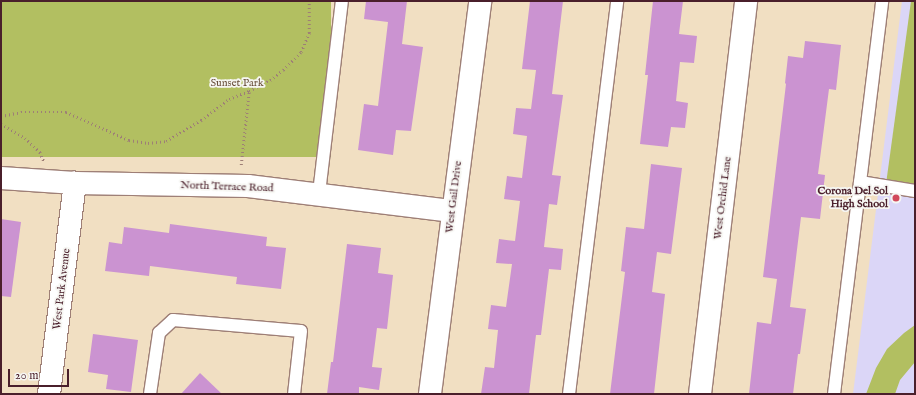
<!DOCTYPE html>
<style>
body{margin:0}
#map{position:relative;width:916px;height:395px;overflow:hidden;background:#f1dfc2;font-family:"IM FELL English",serif}
div>[style]{position:absolute}
.built>*{inset:0;background:#dbd6f7}
.green>*{inset:0;background:#b2bf61;transform-origin:0 0}
.building>*{inset:0;background:#cb93d1}
.path>*{height:2.5px;margin-top:-1.25px;transform-origin:0;background:repeating-linear-gradient(90deg,#9e7f76 0 1px,transparent 0 4px)}
.roads{filter:drop-shadow(1px 0 #9e7f76) drop-shadow(-1px 0 #9e7f76) drop-shadow(0 1px #9e7f76) drop-shadow(0 -1px #9e7f76)}
.service>*{height:12px;margin:-6px;padding:0 6px;transform-origin:6px;border-radius:6px;background:#fff}
.minor>*{height:22px;margin:-11px;padding:0 11px;transform-origin:11px;border-radius:11px;background:#fff}
.dots>*{width:11px;height:11px;translate:-50% -50%;box-sizing:border-box;border:2px solid #f6f6f2;border-radius:50%}
span{translate:-50% -50%;white-space:nowrap;text-align:center;line-height:1.15;-webkit-text-stroke:3.5px #f6f6f2;paint-order:stroke}
.park-label{font-size:11px;color:#694f3b}
.street-label{font-size:11px;color:#4a1f2b}
.poi-label{font-size:11px;color:#4a1f2b;font-weight:700}
.right{translate:-100% -50%;text-align:right}
.frame{position:absolute;inset:0;border:2px solid #4a1f2b;pointer-events:none}
.scale{position:absolute;left:8px;top:369px;width:61px;height:18px;box-sizing:border-box;border:2px solid #4a1f2b;border-top:0;padding-left:5px;font-size:12px;line-height:14px;white-space:nowrap;color:#4a1f2b;-webkit-text-stroke:3px #f6f6f2;paint-order:stroke}
</style>
<div id="map">
<div class="built">
<i style="clip-path:polygon(902px 1px,915px 1px,915px 394px,853px 394px)"></i>
</div>
<div class="green">
<i style="left:1px;top:1px;width:330px;height:156px"></i>
<i style="clip-path:polygon(911px 1px,915px 1px,915px 187px,886px 184px)"></i>
<i style="clip-path:polygon(915px 325px,915px 362px,900px 380px,895px 394px,866px 394px,876px 368px,887px 349px,904px 333px)"></i>
</div>
<div class="building">
<i style="clip-path:polygon(366px 1px,407px 1px,402px 44px,423px 47px,411px 131px,396px 130px,393px 155px,358px 150px,364px 104px,378px 106px,388px 22px,364px 19px)"></i>
<i style="clip-path:polygon(530px 1px,563px 1px,552px 94px,563px 95px,552px 175px,561px 176px,557px 205px,549px 204px,544px 247px,563px 249px,561px 270px,549px 269px,541px 335px,536px 335px,529px 394px,481px 394px,485px 367px,494px 368px,498px 330px,488px 329px,491px 305px,506px 307px,512px 264px,496px 263px,499px 239px,515px 241px,520px 201px,504px 199px,507px 176px,522px 178px,527px 136px,513px 134px,516px 108px,531px 109px,536px 70px,522px 69px)"></i>
<i style="clip-path:polygon(653px 1px,683px 1px,679px 34px,697px 36px,694px 63px,680px 62px,676px 101px,688px 103px,685px 128px,671px 127px,668px 147px,640px 144px,648px 75px,645px 75px)"></i>
<i style="clip-path:polygon(805px 41px,841px 45px,836px 90px,829px 89px,818px 174px,825px 175px,820px 219px,801px 217px,790px 307px,806px 309px,800px 354px,798px 354px,793px 394px,749px 394px,757px 322px,771px 324px,777px 279px,763px 277px,786px 84px,785px 83px,788px 56px,803px 58px)"></i>
<i style="clip-path:polygon(651px 164px,682px 168px,671px 254px,657px 252px,652px 292px,665px 294px,654px 394px,610px 394px,625px 272px,621px 271px,626px 227px,644px 229px)"></i>
<i style="clip-path:polygon(1px 219px,21px 222px,11px 297px,1px 296px)"></i>
<i style="clip-path:polygon(170px 224px,267px 237px,266px 246px,286px 248px,281px 289px,236px 284px,237px 277px,150px 266px,149px 276px,105px 271px,109px 242px,122px 244px,124px 227px,169px 233px)"></i>
<i style="clip-path:polygon(347px 244px,381px 248px,378px 273px,393px 275px,387px 329px,377px 328px,372px 367px,382px 368px,379px 390px,359px 387px,359px 394px,327px 394px,331px 362px,333px 362px)"></i>
<i style="clip-path:polygon(93px 334px,138px 340px,131px 392px,106px 389px,108px 375px,88px 372px)"></i>
<i style="clip-path:polygon(200px 373px,222px 394px,181px 394px)"></i>
</div>
<div class="path">
<i style="left:1px;top:116px;width:20px;rotate:-11deg"></i>
<i style="left:21px;top:112px;width:45px"></i>
<i style="left:66px;top:112px;width:69px;rotate:24deg"></i>
<i style="left:129px;top:140px;width:19px;rotate:9deg"></i>
<i style="left:148px;top:143px;width:18px;rotate:-6deg"></i>
<i style="left:166px;top:141px;width:41px;rotate:-31deg"></i>
<i style="left:201px;top:120px;width:35px;rotate:-37deg"></i>
<i style="left:229px;top:99px;width:22px;rotate:-22deg"></i>
<i style="left:1px;top:124px;width:28px;rotate:30deg"></i>
<i style="left:25px;top:138px;width:21px;rotate:43deg"></i>
<i style="left:40px;top:152px;width:10px;rotate:66deg"></i>
<i style="left:241px;top:165px;width:74px;rotate:-83.8deg"></i>
<i style="left:249px;top:91px;width:24px;rotate:-28deg"></i>
<i style="left:270px;top:80px;width:16px;rotate:-38deg"></i>
<i style="left:283px;top:70px;width:25px;rotate:-45deg"></i>
<i style="left:301px;top:52px;width:21px;rotate:-67deg"></i>
<i style="left:309px;top:33px;width:32px;rotate:-90deg"></i>
</div>
<div class="roads">
<div class="service">
<i style="left:860px;top:182px;width:56px;rotate:9.3deg"></i>
<i style="left:319px;top:193px;width:193px;rotate:-83.2deg"></i>
<i style="left:150px;top:394px;width:62px;rotate:-81.6deg"></i>
<i style="left:159px;top:333px;width:19px;rotate:-43deg"></i>
<i style="left:173px;top:320px;width:128px;rotate:4.9deg"></i>
<i style="left:301px;top:331px;width:63px;rotate:96.3deg"></i>
<i style="left:569px;top:394px;width:396px;rotate:-83deg"></i>
<i style="left:834px;top:394px;width:396px;rotate:-83deg"></i>
</div>
<div class="minor">
<i style="left:1px;top:178px;width:74px;rotate:3.9deg"></i>
<i style="left:75px;top:183px;width:173px;rotate:1deg"></i>
<i style="left:248px;top:186px;width:206px;rotate:7deg"></i>
<i style="left:49px;top:394px;width:213px;rotate:-83deg"></i>
<i style="left:430px;top:394px;width:396px;rotate:-82.7deg"></i>
<i style="left:700px;top:394px;width:396px;rotate:-83.3deg"></i>
</div>
</div>
<div class="dots">
<i style="left:896px;top:198px;background:#d1495b"></i>
</div>
<div class="park-label">
<span style="left:237px;top:83px">Sunset Park</span>
</div>
<div class="street-label">
<span style="left:227px;top:187px;rotate:2deg">North Terrace Road</span>
<span style="left:454px;top:197px;rotate:-83deg">West Gail Drive</span>
<span style="left:723px;top:198px;rotate:-83deg">West Orchid Lane</span>
<span style="left:62px;top:289px;rotate:-83deg">West Park Avenue</span>
</div>
<div class="poi-label">
<span class="right" style="left:888px;top:198px">Corona Del Sol<br>High School</span>
</div>
<div class="frame"></div>
<div class="scale">20 m</div>
</div>
